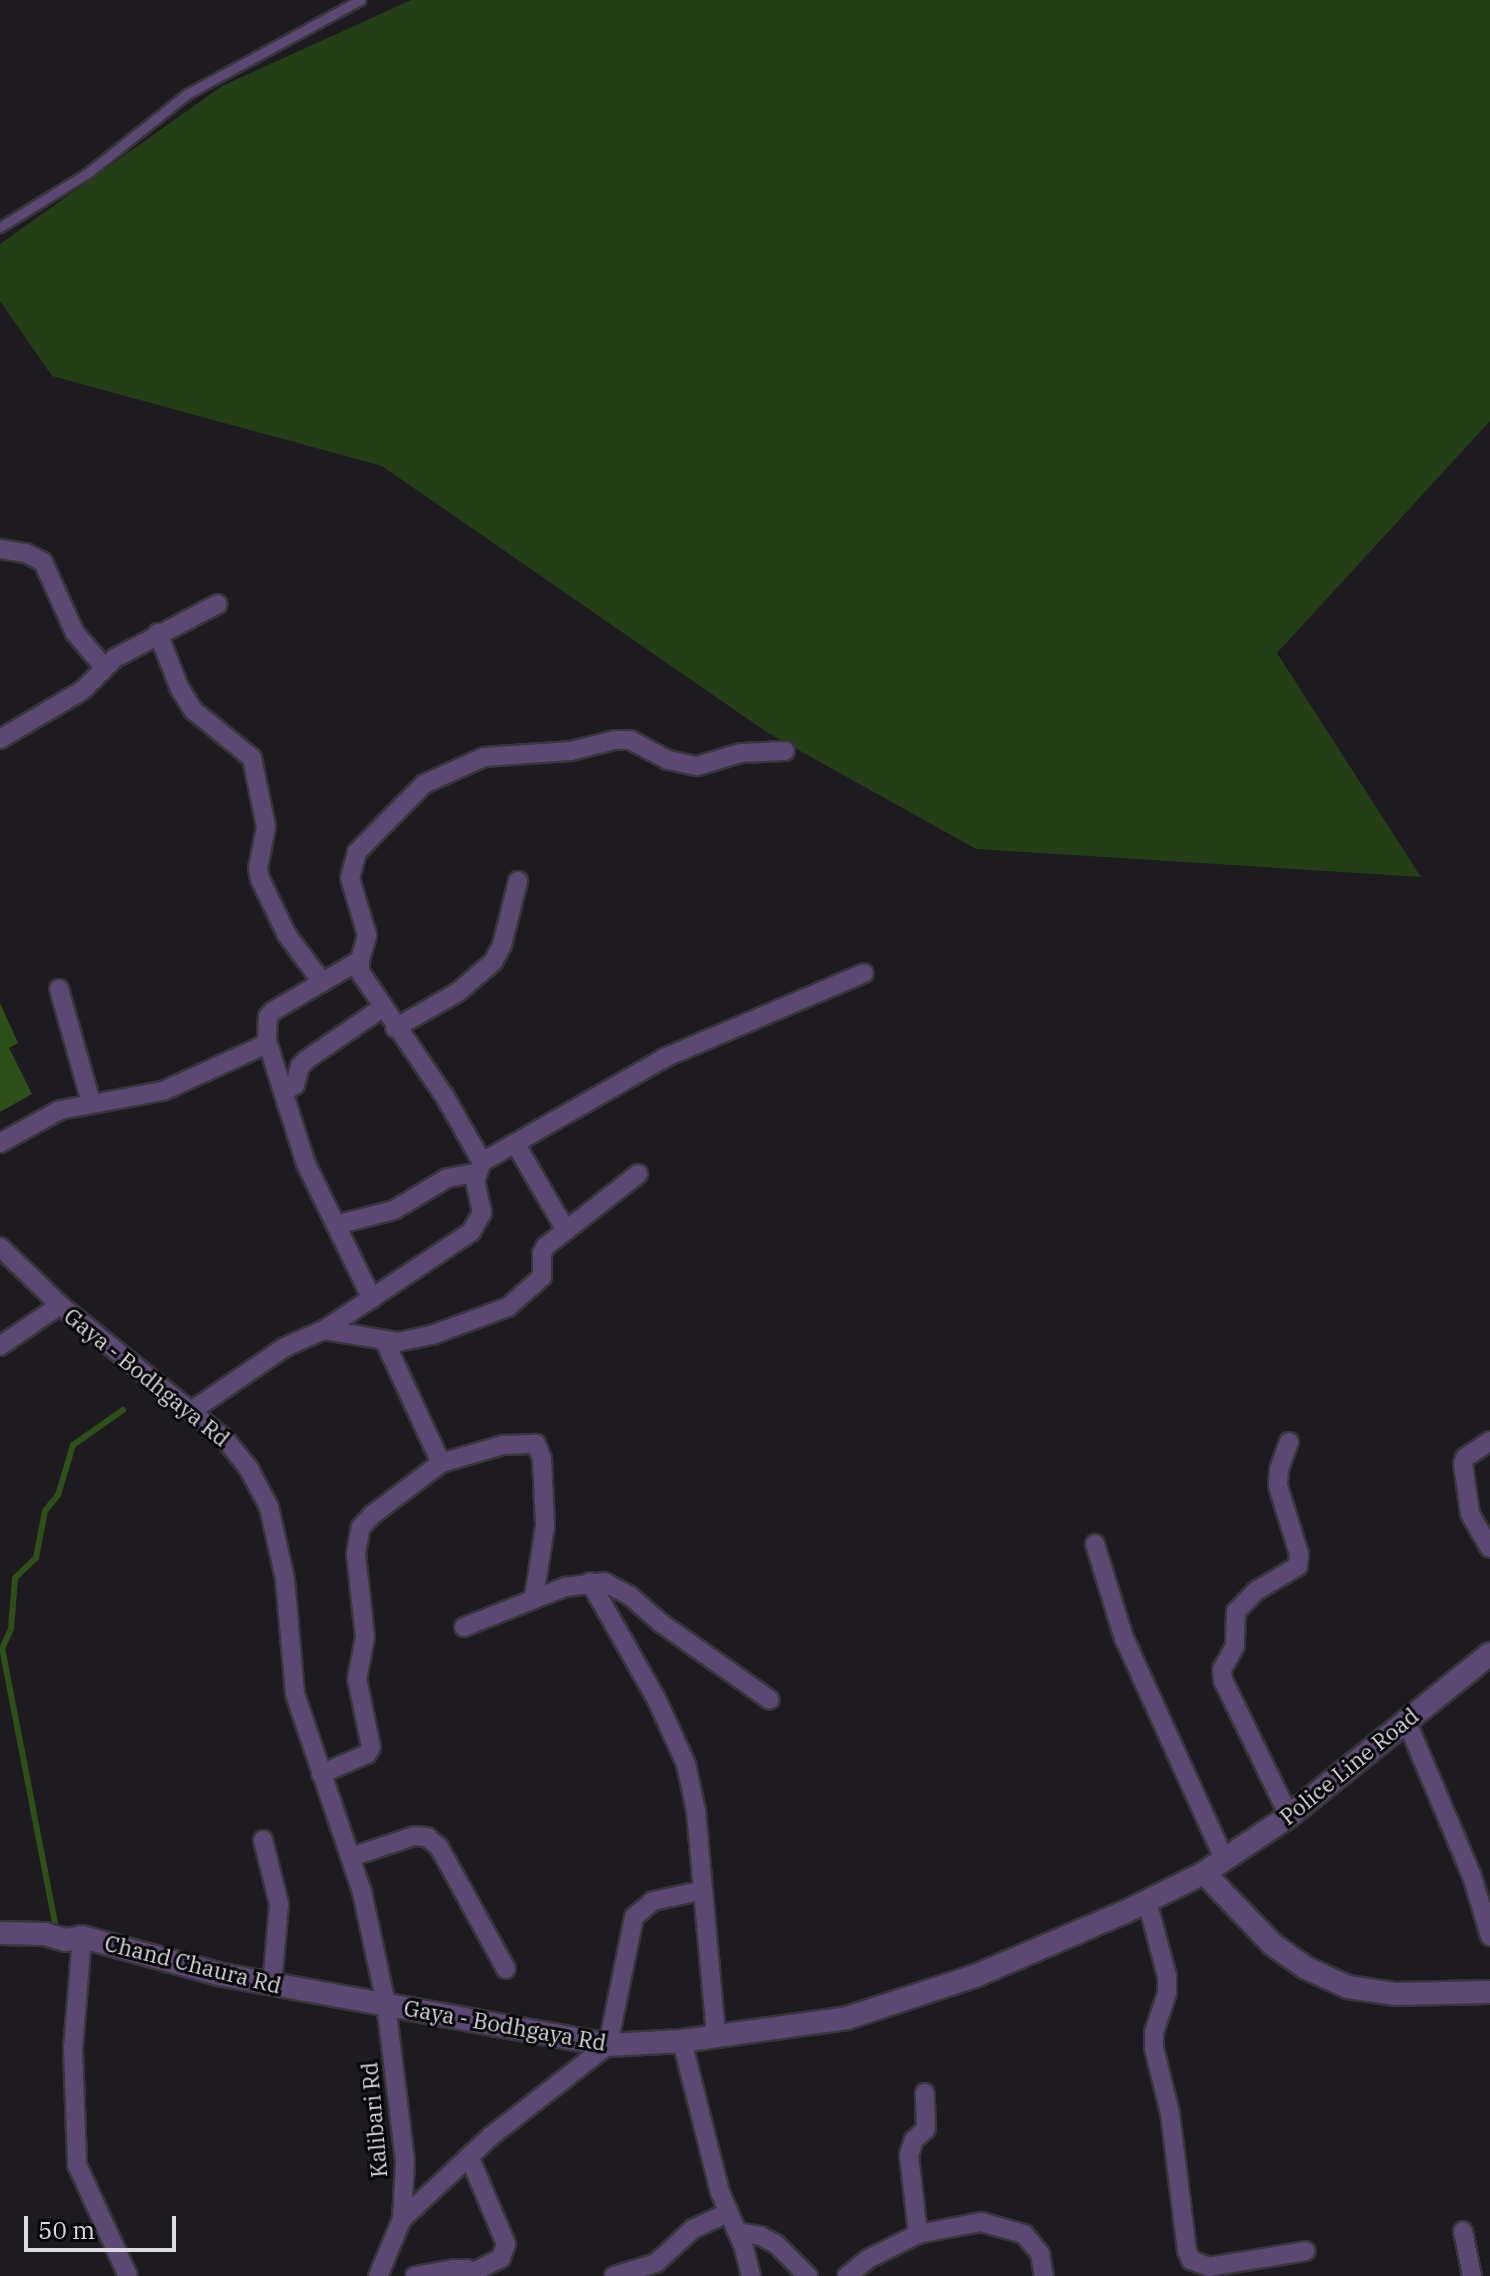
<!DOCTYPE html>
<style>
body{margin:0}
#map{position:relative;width:1490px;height:2276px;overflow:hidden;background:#1d1a20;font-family:"IBM Plex Serif",serif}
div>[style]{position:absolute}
.green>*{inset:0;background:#243e16}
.water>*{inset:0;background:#2d5018}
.stream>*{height:6px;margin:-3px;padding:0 3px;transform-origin:3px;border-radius:3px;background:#2d5018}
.roads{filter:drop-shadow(2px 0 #38353b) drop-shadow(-2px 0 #38353b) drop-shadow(0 2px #38353b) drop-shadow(0 -2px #38353b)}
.service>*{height:9px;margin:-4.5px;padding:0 4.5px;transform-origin:4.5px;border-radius:4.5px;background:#5b4973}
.minor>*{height:18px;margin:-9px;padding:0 9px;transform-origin:9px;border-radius:9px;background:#5b4973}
.tertiary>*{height:22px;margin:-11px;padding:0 11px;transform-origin:11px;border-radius:11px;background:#5b4973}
span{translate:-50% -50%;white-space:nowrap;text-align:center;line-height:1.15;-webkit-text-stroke:6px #070608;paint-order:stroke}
.street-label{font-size:22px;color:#dcdbdf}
.scale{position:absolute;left:24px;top:2216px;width:152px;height:36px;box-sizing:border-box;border:4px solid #dcdbdf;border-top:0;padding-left:10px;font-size:24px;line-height:28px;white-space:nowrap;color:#dcdbdf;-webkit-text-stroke:6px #070608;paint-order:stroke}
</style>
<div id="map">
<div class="green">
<i style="clip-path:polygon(411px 0,1490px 0,1490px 421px,1277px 653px,1421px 877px,976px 849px,768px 733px,382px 466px,52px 376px,0 301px,0 244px,222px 86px)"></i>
</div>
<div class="water">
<i style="clip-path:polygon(0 1003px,18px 1043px,9px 1048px,32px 1094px,0 1112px)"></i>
</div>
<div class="stream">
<i style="left:55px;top:1923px;width:279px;rotate:-100.9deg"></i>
<i style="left:2px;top:1649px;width:22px;rotate:-66deg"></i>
<i style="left:11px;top:1629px;width:51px;rotate:-85.5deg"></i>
<i style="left:15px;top:1578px;width:29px;rotate:-44deg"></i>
<i style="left:36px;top:1558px;width:48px;rotate:-79.2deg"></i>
<i style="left:45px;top:1511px;width:21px;rotate:-51deg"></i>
<i style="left:58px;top:1495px;width:52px;rotate:-73.3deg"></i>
<i style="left:73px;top:1445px;width:61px;rotate:-35deg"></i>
</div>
<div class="roads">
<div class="service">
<i style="left:0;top:227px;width:105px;rotate:-31.7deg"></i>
<i style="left:89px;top:172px;width:125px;rotate:-38.5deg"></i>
<i style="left:187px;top:94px;width:197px;rotate:-28.5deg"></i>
</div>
<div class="minor">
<i style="left:0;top:549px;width:26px;rotate:9deg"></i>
<i style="left:26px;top:553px;width:19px;rotate:28deg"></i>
<i style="left:43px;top:562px;width:78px;rotate:65.7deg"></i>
<i style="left:75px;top:633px;width:45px;rotate:49.5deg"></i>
<i style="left:158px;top:633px;width:58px;rotate:68.7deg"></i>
<i style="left:179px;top:687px;width:27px;rotate:59deg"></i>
<i style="left:193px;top:710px;width:76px;rotate:39.1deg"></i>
<i style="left:252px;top:758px;width:70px;rotate:78.5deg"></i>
<i style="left:266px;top:827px;width:42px;rotate:101deg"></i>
<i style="left:258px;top:868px;width:11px;rotate:80deg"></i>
<i style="left:260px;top:879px;width:62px;rotate:64.3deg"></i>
<i style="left:287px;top:935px;width:59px;rotate:53.3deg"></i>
<i style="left:0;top:739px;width:96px;rotate:-30.6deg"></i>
<i style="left:83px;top:690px;width:45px;rotate:-45deg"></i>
<i style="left:115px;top:658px;width:116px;rotate:-27.7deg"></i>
<i style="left:59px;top:989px;width:117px;rotate:74.2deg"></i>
<i style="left:395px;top:1028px;width:73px;rotate:-29.7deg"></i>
<i style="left:458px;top:992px;width:46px;rotate:-40.6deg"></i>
<i style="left:493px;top:962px;width:19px;rotate:-62deg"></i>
<i style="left:502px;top:945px;width:66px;rotate:-76deg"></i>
<i style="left:267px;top:1041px;width:129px;rotate:72.4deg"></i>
<i style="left:306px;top:1164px;width:150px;rotate:63.9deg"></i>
<i style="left:283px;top:1092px;width:14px;rotate:-30deg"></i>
<i style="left:295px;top:1085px;width:20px;rotate:-75deg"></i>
<i style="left:300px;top:1066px;width:8px;rotate:-45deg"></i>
<i style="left:306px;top:1060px;width:92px;rotate:-34.4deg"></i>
<i style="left:0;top:1143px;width:68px;rotate:-28.8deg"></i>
<i style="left:60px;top:1110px;width:105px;rotate:-10.5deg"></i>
<i style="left:163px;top:1091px;width:109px;rotate:-24.4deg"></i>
<i style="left:262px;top:1046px;width:7px;rotate:-45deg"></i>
<i style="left:267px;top:1041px;width:24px;rotate:-88deg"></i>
<i style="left:268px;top:1017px;width:8px;rotate:-50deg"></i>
<i style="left:273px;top:1011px;width:101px;rotate:-30.4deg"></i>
<i style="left:515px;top:1143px;width:99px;rotate:59.8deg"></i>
<i style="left:482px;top:1162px;width:75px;rotate:-119.6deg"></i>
<i style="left:445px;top:1097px;width:151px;rotate:-124.2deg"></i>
<i style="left:360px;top:972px;width:12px;rotate:-90deg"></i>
<i style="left:360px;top:960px;width:26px;rotate:-74deg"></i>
<i style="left:367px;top:935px;width:59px;rotate:-106.6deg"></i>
<i style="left:350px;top:878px;width:27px;rotate:-75deg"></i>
<i style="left:357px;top:852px;width:95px;rotate:-45.4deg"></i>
<i style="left:424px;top:784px;width:66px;rotate:-24.2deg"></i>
<i style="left:484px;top:757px;width:87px;rotate:-3.9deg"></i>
<i style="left:571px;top:751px;width:45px;rotate:-14deg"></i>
<i style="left:615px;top:740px;width:15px"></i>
<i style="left:630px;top:740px;width:43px;rotate:27.8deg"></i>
<i style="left:668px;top:760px;width:30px;rotate:12deg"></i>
<i style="left:697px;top:766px;width:46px;rotate:-16.5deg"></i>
<i style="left:741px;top:753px;width:44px;rotate:-2.6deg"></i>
<i style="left:336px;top:1225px;width:60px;rotate:-14.5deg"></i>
<i style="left:394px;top:1210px;width:62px;rotate:-31.1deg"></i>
<i style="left:447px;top:1178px;width:29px;rotate:-10deg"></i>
<i style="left:0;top:1247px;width:83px;rotate:44deg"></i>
<i style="left:60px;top:1305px;width:213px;rotate:39.1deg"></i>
<i style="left:225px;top:1439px;width:38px;rotate:51deg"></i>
<i style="left:249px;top:1469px;width:43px;rotate:62.2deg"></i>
<i style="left:269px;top:1507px;width:74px;rotate:77.5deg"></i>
<i style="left:285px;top:1579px;width:115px;rotate:85deg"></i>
<i style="left:295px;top:1694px;width:209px;rotate:71.3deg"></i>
<i style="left:362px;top:1892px;width:115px;rotate:77.9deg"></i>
<i style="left:386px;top:2004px;width:159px;rotate:83.1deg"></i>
<i style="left:405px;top:2162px;width:57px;rotate:93deg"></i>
<i style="left:402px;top:2219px;width:62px;rotate:112.8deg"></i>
<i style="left:324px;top:1330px;width:177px;rotate:-33.7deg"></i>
<i style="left:471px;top:1232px;width:22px;rotate:-60deg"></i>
<i style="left:482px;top:1213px;width:33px;rotate:-102deg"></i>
<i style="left:475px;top:1181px;width:20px;rotate:-70deg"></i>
<i style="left:482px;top:1162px;width:210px;rotate:-29.7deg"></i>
<i style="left:664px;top:1058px;width:217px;rotate:-23deg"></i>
<i style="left:385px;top:1342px;width:133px;rotate:65.2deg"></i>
<i style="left:0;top:1346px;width:73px;rotate:-34.3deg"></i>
<i style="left:193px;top:1410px;width:112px;rotate:-34.4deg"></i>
<i style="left:285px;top:1347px;width:43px;rotate:-23.6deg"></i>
<i style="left:324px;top:1330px;width:75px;rotate:9.2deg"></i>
<i style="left:398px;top:1342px;width:35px;rotate:-12deg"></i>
<i style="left:432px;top:1335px;width:81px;rotate:-20.2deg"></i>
<i style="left:508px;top:1307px;width:45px;rotate:-41.4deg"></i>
<i style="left:542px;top:1277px;width:24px;rotate:-90deg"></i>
<i style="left:542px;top:1253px;width:8px;rotate:-60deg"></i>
<i style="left:546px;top:1246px;width:117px;rotate:-38deg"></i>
<i style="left:1490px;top:1441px;width:30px;rotate:146deg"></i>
<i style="left:1465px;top:1458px;width:6px;rotate:108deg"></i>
<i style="left:1463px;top:1464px;width:50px;rotate:82deg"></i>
<i style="left:1470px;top:1514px;width:39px;rotate:60deg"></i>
<i style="left:1289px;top:1442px;width:30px;rotate:110deg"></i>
<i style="left:1279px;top:1470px;width:16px;rotate:94deg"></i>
<i style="left:1278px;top:1486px;width:71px;rotate:72.8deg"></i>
<i style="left:1299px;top:1554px;width:12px;rotate:95deg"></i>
<i style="left:1298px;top:1566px;width:49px;rotate:149.2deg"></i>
<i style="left:1256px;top:1591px;width:29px;rotate:134deg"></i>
<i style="left:1236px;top:1612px;width:34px;rotate:92deg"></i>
<i style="left:1235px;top:1646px;width:26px;rotate:119deg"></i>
<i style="left:1222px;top:1669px;width:11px;rotate:85deg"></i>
<i style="left:1223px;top:1680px;width:151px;rotate:64.1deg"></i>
<i style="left:1095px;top:1544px;width:98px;rotate:72.9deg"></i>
<i style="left:1124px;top:1638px;width:245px;rotate:65.6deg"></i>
<i style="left:590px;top:1582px;width:133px;rotate:60.4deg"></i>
<i style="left:656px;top:1698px;width:72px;rotate:65.6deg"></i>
<i style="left:686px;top:1764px;width:48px;rotate:78deg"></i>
<i style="left:696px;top:1811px;width:226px;rotate:84.9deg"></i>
<i style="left:464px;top:1627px;width:109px;rotate:-21.6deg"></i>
<i style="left:565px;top:1587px;width:39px;rotate:-7deg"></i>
<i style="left:604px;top:1582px;width:30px;rotate:28deg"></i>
<i style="left:630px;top:1596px;width:41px;rotate:41.1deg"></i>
<i style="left:661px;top:1623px;width:133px;rotate:35.2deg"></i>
<i style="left:1406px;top:1720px;width:169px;rotate:67.1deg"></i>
<i style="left:1472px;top:1876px;width:63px;rotate:73.3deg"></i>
<i style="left:321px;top:1774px;width:50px;rotate:-23.5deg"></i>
<i style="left:367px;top:1754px;width:8px;rotate:-60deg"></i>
<i style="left:371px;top:1747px;width:69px;rotate:-101.6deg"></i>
<i style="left:357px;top:1679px;width:43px;rotate:-79.2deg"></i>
<i style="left:365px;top:1637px;width:83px;rotate:-96.2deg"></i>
<i style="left:356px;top:1554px;width:27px;rotate:-80deg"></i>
<i style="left:361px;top:1527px;width:16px;rotate:-47deg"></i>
<i style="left:372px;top:1515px;width:86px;rotate:-37deg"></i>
<i style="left:441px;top:1463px;width:65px;rotate:-16.2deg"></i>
<i style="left:503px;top:1445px;width:33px;rotate:-2deg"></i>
<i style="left:536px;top:1444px;width:16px;rotate:68deg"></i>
<i style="left:542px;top:1459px;width:67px;rotate:87.4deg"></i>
<i style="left:545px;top:1526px;width:73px;rotate:98.7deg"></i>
<i style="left:263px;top:1840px;width:66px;rotate:76deg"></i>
<i style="left:279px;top:1904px;width:81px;rotate:94.9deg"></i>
<i style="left:351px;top:1857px;width:66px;rotate:-18.4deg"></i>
<i style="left:414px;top:1836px;width:13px;rotate:4deg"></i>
<i style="left:427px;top:1837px;width:16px;rotate:40deg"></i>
<i style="left:439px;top:1847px;width:139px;rotate:61.2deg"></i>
<i style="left:1147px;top:1901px;width:78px;rotate:75.1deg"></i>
<i style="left:1167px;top:1976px;width:17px;rotate:90deg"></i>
<i style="left:1167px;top:1993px;width:41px;rotate:108.4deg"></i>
<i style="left:1154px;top:2032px;width:16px;rotate:90deg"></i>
<i style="left:1154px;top:2048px;width:67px;rotate:76.2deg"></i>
<i style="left:1170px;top:2113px;width:139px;rotate:83deg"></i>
<i style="left:1187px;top:2251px;width:10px;rotate:66deg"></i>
<i style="left:1191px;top:2260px;width:19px;rotate:21deg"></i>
<i style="left:1209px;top:2267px;width:98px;rotate:-9.4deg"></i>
<i style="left:82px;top:1937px;width:111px;rotate:94.6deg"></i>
<i style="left:73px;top:2048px;width:117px;rotate:88deg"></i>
<i style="left:77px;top:2165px;width:122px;rotate:65.3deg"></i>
<i style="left:682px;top:2041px;width:156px;rotate:75.9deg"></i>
<i style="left:720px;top:2192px;width:61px;rotate:66.8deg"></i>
<i style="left:744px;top:2248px;width:29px;rotate:76deg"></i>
<i style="left:469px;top:2156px;width:95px;rotate:67.2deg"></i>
<i style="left:506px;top:2244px;width:15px;rotate:110deg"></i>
<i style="left:501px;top:2258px;width:29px;rotate:153deg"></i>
<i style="left:402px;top:2219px;width:122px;rotate:-43deg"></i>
<i style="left:491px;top:2136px;width:148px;rotate:-37.9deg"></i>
<i style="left:608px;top:2045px;width:131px;rotate:-78.5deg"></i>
<i style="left:634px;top:1917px;width:25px;rotate:-40deg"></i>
<i style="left:653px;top:1901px;width:48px;rotate:-12deg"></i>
<i style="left:1463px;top:2231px;width:46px;rotate:78.7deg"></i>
<i style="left:738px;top:2232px;width:23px;rotate:10deg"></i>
<i style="left:761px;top:2236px;width:18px;rotate:29deg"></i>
<i style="left:777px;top:2245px;width:44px;rotate:45deg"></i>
<i style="left:918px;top:2234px;width:80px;rotate:-96.5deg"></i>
<i style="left:909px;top:2155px;width:16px;rotate:-72deg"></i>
<i style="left:914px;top:2140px;width:16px;rotate:-43deg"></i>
<i style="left:926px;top:2129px;width:36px;rotate:-92deg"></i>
<i style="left:415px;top:2276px;width:40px;rotate:-10deg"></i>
<i style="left:454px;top:2269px;width:13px"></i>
<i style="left:467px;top:2269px;width:13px;rotate:32deg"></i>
<i style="left:614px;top:2276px;width:44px;rotate:-17.2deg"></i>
<i style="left:656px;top:2263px;width:50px;rotate:-42.6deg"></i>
<i style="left:693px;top:2229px;width:38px;rotate:-25deg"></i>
<i style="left:847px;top:2276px;width:27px;rotate:-39deg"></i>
<i style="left:868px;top:2259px;width:56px;rotate:-26.6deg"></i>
<i style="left:918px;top:2234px;width:64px;rotate:-10.8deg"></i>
<i style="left:981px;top:2222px;width:45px;rotate:15.6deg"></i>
<i style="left:1024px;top:2234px;width:26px;rotate:51deg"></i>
<i style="left:1040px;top:2254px;width:22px;rotate:80deg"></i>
</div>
<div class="tertiary">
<i style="left:1204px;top:1873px;width:98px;rotate:46.2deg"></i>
<i style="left:1272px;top:1944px;width:42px;rotate:35.2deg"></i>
<i style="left:1306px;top:1968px;width:46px;rotate:24.3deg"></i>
<i style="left:1348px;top:1987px;width:48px;rotate:8.5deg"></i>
<i style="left:1395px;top:1994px;width:95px;rotate:-1.2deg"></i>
<i style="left:0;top:1933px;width:45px;rotate:1.3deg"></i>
<i style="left:45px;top:1934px;width:22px;rotate:16deg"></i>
<i style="left:66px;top:1940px;width:16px;rotate:-11deg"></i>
<i style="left:82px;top:1937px;width:146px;rotate:15.1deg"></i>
<i style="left:223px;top:1975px;width:391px;rotate:10.3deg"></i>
<i style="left:608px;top:2045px;width:74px;rotate:-3.1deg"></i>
<i style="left:682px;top:2041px;width:167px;rotate:-7.9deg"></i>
<i style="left:847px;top:2018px;width:135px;rotate:-18.2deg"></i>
<i style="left:975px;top:1976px;width:163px;rotate:-23.1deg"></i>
<i style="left:1125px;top:1912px;width:88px;rotate:-26.3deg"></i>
<i style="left:1204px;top:1873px;width:102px;rotate:-33.8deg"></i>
<i style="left:1289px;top:1816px;width:258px;rotate:-38.9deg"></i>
</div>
</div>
<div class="street-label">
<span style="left:147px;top:1377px;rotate:39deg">Gaya - Bodhgaya Rd</span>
<span style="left:1349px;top:1766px;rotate:-39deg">Police Line Road</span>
<span style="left:193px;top:1964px;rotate:14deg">Chand Chaura Rd</span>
<span style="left:505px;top:2025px;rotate:10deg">Gaya - Bodhgaya Rd</span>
<span style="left:374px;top:2120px;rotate:-95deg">Kalibari Rd</span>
</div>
<div class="scale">50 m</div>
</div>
